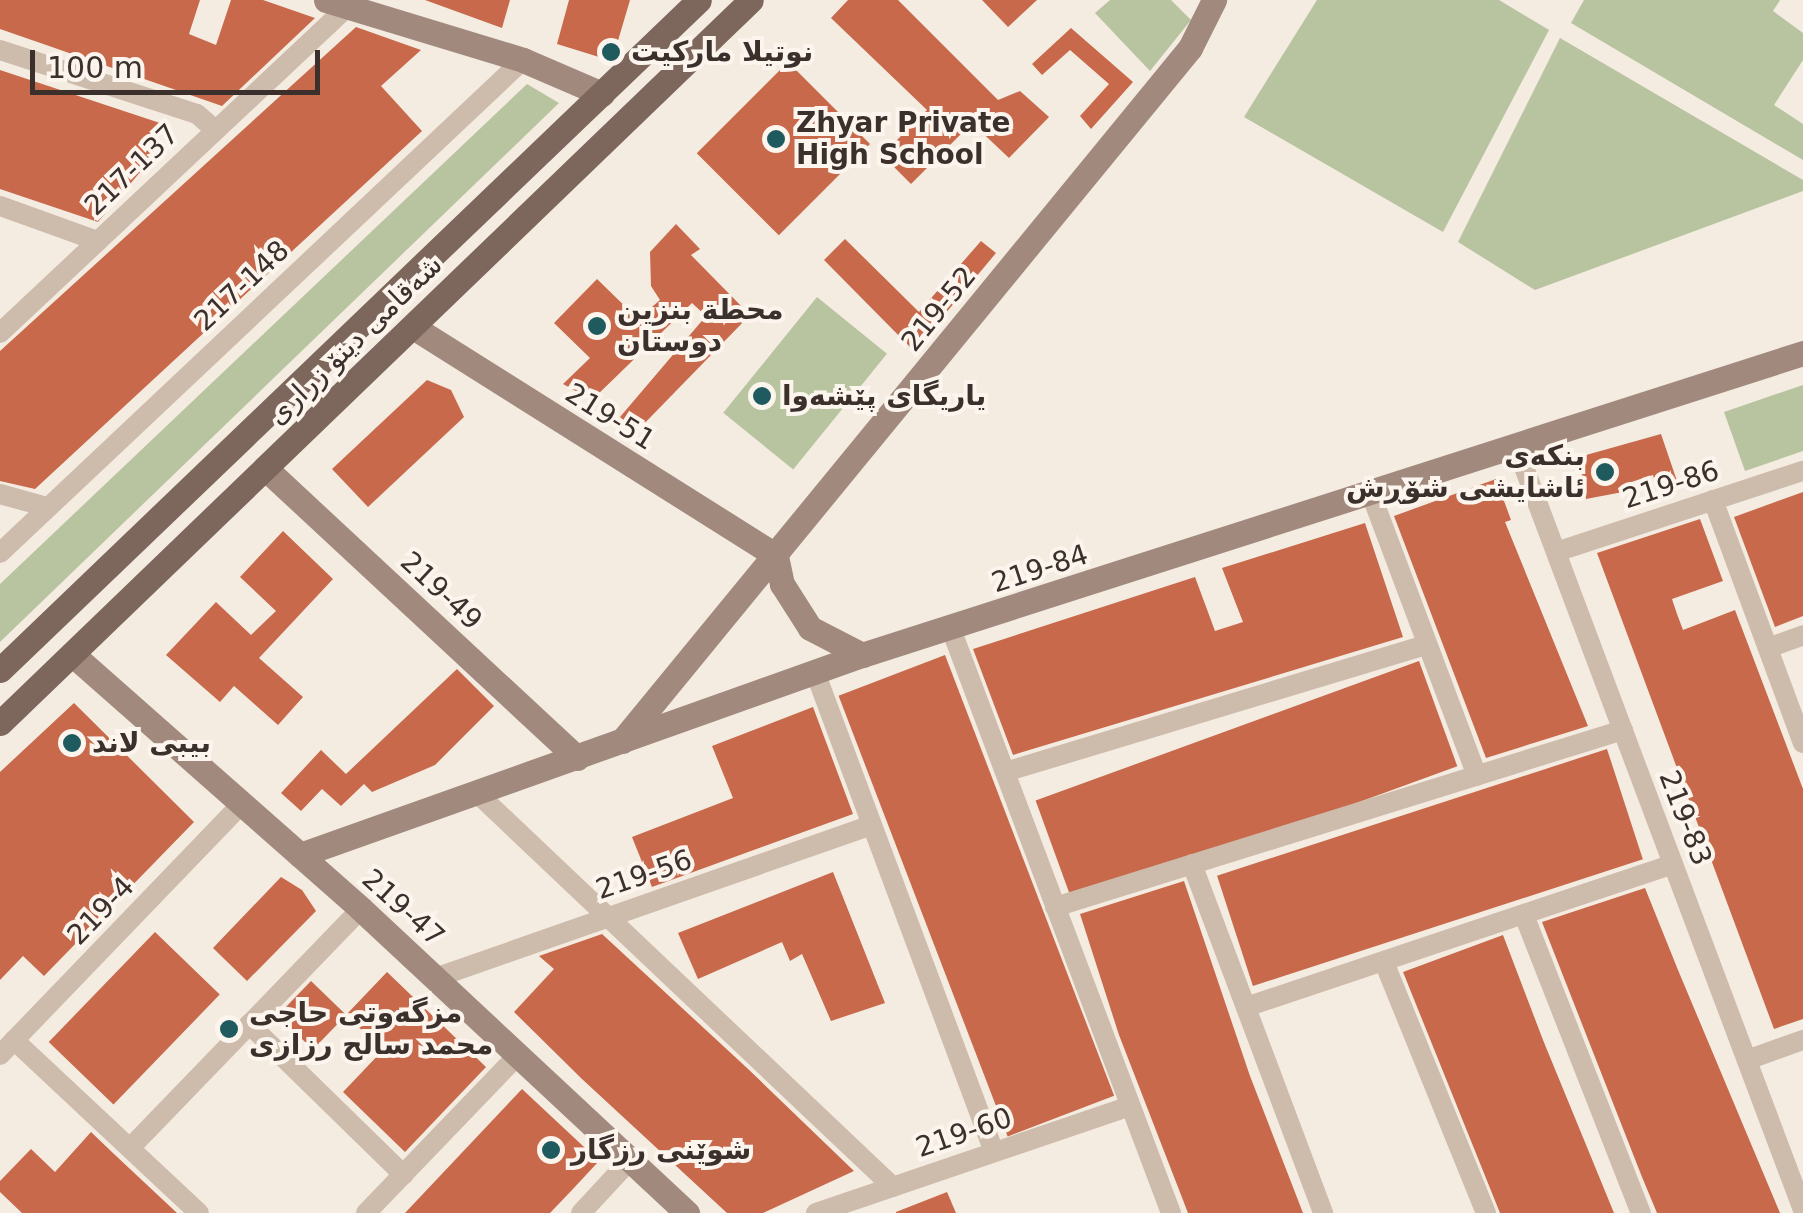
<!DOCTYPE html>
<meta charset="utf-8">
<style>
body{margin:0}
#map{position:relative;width:1803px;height:1213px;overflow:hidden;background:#f4ebe1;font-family:"DejaVu Sans",Vazirmatn,sans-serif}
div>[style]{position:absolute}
.green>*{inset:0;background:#b8c4a0;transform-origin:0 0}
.building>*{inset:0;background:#c8694b;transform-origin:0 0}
.street>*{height:20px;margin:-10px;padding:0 10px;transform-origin:10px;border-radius:10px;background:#cdbbac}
.secondary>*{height:25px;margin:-12.5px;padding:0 12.5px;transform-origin:12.5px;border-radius:12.5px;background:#a18a7d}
.primary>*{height:25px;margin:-12.5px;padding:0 12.5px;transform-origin:12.5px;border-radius:12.5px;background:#7d675c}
.dots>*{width:28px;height:28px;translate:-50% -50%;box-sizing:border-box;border:5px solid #fbf5ee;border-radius:50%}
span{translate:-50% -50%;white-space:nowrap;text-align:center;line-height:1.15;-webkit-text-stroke:8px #fbf5ee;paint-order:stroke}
.poi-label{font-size:28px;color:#3b302b;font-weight:700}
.left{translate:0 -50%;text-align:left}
.right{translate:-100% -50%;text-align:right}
.street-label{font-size:28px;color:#3b302b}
.scale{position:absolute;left:30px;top:50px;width:290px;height:45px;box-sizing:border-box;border:5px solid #3b302b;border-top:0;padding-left:12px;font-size:30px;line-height:35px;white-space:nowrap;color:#3b302b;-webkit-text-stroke:8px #fbf5ee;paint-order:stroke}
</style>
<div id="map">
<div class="green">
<i style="clip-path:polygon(1110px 0,1171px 0,1191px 20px,1150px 71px,1095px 13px)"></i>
<i style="clip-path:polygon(1317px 0,1499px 0,1549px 30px,1443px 232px,1244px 117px)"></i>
<i style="clip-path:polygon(1584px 0,1780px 0,1773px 11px,1803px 33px,1803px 60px,1774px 105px,1803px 124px,1803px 160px,1571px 23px)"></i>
<i style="clip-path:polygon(1560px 38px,1803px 180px,1803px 191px,1535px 290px,1458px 242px)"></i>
<i style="clip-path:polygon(527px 84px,559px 103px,0 642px,0 584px)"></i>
<i style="left:817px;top:297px;width:90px;height:149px;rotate:39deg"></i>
<i style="clip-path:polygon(1803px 385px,1803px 451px,1745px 471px,1724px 412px)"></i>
</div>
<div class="building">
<i style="clip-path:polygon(0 0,200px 0,189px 34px,216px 45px,231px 0,263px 0,315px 18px,222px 106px,0 29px)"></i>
<i style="clip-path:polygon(425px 0,510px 0,502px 28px)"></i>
<i style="clip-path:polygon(569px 0,630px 0,612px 61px,557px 44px)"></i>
<i style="clip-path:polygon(848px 0,898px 0,998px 100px,1020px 91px,1049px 117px,1009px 158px,972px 123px,911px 184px,882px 155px,927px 110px,831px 18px)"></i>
<i style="clip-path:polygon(982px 0,1037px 0,1008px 27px)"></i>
<i style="clip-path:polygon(356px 27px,421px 50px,381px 86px,422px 131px,35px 489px,0 481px,0 351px)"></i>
<i style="clip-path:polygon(1071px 28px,1133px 82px,1091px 129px,1080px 116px,1109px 84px,1070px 50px,1042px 75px,1032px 64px)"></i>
<i style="left:788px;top:62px;width:116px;height:129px;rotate:45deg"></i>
<i style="clip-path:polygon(0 70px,163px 124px,152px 158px,98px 222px,0 189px)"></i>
<i style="clip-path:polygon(676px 224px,700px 249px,691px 255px,750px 315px,637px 431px,620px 417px,706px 316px,692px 303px,592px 400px,563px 384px,590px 358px,554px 323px,597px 279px,638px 319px,660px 300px,651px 286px,650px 252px)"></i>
<i style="clip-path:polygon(845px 239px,919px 312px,981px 241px,996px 253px,914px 351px,824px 260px)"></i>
<i style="clip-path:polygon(427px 380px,451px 390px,464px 417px,368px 507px,332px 469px)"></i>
<i style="clip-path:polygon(1661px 434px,1677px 481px,1657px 488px,1653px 475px,1625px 484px,1628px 491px,1586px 499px,1579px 457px)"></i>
<i style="clip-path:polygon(1496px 479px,1511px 520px,1505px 522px,1588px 726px,1486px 758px,1394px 516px)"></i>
<i style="clip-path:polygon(1803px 492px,1803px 616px,1775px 627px,1734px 517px)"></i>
<i style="clip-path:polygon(1700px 519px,1723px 581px,1672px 599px,1677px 614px,1683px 630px,1735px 610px,1803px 789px,1803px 1019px,1774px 1029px,1597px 553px)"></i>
<i style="clip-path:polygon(1365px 523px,1403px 637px,1013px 755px,973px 649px,1195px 577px,1215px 631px,1243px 622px,1222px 568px)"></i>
<i style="clip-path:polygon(283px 531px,333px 579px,259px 658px,303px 697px,278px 725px,234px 686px,220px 702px,166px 655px,216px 602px,251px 635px,276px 611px,240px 577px)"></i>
<i style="left:945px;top:655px;width:472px;height:114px;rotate:69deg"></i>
<i style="left:1419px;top:661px;width:112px;height:408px;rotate:70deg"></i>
<i style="clip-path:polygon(457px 669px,494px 706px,435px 765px,372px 792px,364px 784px,341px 806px,322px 789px,301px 811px,281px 793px,321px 750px,346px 774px)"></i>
<i style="clip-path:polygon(74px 703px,194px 822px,44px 976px,23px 956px,0 980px,0 772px)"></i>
<i style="clip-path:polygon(813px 707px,853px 814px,652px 887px,632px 837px,733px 798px,712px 746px)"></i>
<i style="left:1607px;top:749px;width:116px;height:410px;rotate:72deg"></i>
<i style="clip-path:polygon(833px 872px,885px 1003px,831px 1021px,802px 954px,790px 961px,782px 942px,698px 979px,678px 933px)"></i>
<i style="clip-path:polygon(281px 877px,302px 890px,316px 911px,247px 981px,213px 948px)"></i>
<i style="clip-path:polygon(1184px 881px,1250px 1076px,1303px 1213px,1188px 1213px,1119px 1035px,1080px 914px)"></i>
<i style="clip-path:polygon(1645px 888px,1678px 970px,1780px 1213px,1657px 1213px,1642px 1177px,1542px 922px)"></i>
<i style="left:155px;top:932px;width:90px;height:153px;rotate:44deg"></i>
<i style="clip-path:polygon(602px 934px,747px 1068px,854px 1171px,763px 1213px,727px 1213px,582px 1079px,514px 1012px,554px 969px,539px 956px)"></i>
<i style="clip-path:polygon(1503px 935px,1543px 1040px,1614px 1213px,1500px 1213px,1403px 972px)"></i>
<i style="clip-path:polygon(387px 972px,486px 1067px,405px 1152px,343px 1092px,383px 1050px,346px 1015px)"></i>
<i style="left:311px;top:981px;width:49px;height:48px;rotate:44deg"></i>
<i style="clip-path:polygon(522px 1089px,599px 1161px,572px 1190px,550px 1213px,405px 1213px)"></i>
<i style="clip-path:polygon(91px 1132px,114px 1154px,177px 1213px,22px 1213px,0 1192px,0 1181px,31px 1149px,55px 1172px)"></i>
<i style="clip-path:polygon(947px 1192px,956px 1213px,896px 1213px,896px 1212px)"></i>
</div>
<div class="street">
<i style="left:0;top:50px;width:207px;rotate:18deg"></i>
<i style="left:197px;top:114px;width:23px;rotate:41deg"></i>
<i style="left:0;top:206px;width:104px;rotate:19.7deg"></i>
<i style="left:0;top:333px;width:476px;rotate:-43.2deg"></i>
<i style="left:1516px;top:446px;width:816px;rotate:69.41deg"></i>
<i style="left:0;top:494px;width:49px;rotate:15.5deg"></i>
<i style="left:1371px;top:494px;width:301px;rotate:69.4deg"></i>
<i style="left:1713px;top:500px;width:259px;rotate:69.7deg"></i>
<i style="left:1556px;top:552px;width:260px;rotate:-18.2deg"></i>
<i style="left:0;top:553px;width:719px;rotate:-43.31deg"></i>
<i style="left:951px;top:629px;width:624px;rotate:69.36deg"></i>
<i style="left:1768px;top:648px;width:37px;rotate:-20deg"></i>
<i style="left:815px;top:672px;width:512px;rotate:69.55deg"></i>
<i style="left:1005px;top:772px;width:439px;rotate:-16.8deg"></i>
<i style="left:477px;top:793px;width:573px;rotate:43.44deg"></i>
<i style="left:1192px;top:864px;width:373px;rotate:69.4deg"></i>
<i style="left:1055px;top:907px;width:595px;rotate:-17.31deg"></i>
<i style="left:1524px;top:915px;width:320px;rotate:68.6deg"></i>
<i style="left:1384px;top:962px;width:271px;rotate:67.9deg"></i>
<i style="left:435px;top:978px;width:462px;rotate:-19.3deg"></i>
<i style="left:1246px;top:1007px;width:450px;rotate:-18.5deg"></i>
<i style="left:249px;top:1024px;width:216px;rotate:44.3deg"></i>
<i style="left:14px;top:1040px;width:253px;rotate:43.1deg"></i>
<i style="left:0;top:1055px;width:347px;rotate:-46.1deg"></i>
<i style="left:1747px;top:1060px;width:59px;rotate:-19.7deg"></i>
<i style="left:130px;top:1148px;width:332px;rotate:-46deg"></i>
<i style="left:366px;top:1213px;width:219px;rotate:-46.1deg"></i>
<i style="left:581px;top:1213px;width:72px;rotate:-47.2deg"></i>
<i style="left:816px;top:1213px;width:332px;rotate:-18.8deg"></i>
</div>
<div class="secondary">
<i style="left:326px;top:0;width:206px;rotate:16.9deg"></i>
<i style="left:523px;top:60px;width:86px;rotate:23.3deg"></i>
<i style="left:413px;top:327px;width:429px;rotate:32.2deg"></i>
<i style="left:776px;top:556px;width:29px;rotate:78deg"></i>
<i style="left:782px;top:584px;width:52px;rotate:57.5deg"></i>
<i style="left:810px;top:628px;width:59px;rotate:27.4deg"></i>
<i style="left:265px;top:468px;width:426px;rotate:42.9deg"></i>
<i style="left:72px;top:654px;width:385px;rotate:41.4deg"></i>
<i style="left:361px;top:909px;width:446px;rotate:43deg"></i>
<i style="left:622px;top:741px;width:896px;rotate:-50.66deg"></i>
<i style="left:1190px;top:48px;width:54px;rotate:-63.4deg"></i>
<i style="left:300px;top:855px;width:597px;rotate:-19.59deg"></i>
<i style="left:862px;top:655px;width:988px;rotate:-17.79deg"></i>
</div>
<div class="primary">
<i style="left:0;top:670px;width:968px;rotate:-43.79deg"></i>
<i style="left:0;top:723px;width:1042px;rotate:-43.91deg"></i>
</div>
<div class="dots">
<i style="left:611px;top:52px;background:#1f5a5e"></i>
<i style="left:776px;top:139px;background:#1f5a5e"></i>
<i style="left:597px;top:326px;background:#1f5a5e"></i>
<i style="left:762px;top:396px;background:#1f5a5e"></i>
<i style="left:1605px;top:472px;background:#1f5a5e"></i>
<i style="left:72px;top:743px;background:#1f5a5e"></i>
<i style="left:229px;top:1029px;background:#1f5a5e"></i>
<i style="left:551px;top:1150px;background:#1f5a5e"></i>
</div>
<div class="poi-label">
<span class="left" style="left:631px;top:52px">نوتیلا مارکیت</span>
<span class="left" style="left:796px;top:139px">Zhyar Private<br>High School</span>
<span class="left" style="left:617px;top:326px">محطة بنزين<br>دوستان</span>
<span class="left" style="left:782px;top:396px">یاریگای پێشەوا</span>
<span class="right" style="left:1585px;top:472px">بنکەی<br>ئاشایشی شۆڕش</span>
<span class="left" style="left:92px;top:743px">بيبى لاند</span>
<span class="left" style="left:249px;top:1029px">مزگەوتی حاجی<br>محمد سالح رزازی</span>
<span class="left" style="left:571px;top:1150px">شوێنی رزگار</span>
</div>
<div class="street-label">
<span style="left:132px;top:170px;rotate:-44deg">217-137</span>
<span style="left:242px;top:286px;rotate:-43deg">217-148</span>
<span style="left:939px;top:309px;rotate:-51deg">219-52</span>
<span style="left:355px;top:340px;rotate:-44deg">شەقامی دینۆ زراری</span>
<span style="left:610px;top:417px;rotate:32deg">219-51</span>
<span style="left:1671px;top:485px;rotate:-18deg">219-86</span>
<span style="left:1040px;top:569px;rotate:-18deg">219-84</span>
<span style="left:441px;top:591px;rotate:43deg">219-49</span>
<span style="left:1685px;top:818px;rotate:69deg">219-83</span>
<span style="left:644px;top:875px;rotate:-19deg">219-56</span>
<span style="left:403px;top:908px;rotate:42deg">219-47</span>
<span style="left:101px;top:911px;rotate:-46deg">219-4</span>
<span style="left:964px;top:1133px;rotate:-19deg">219-60</span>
</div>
<div class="scale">100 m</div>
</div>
